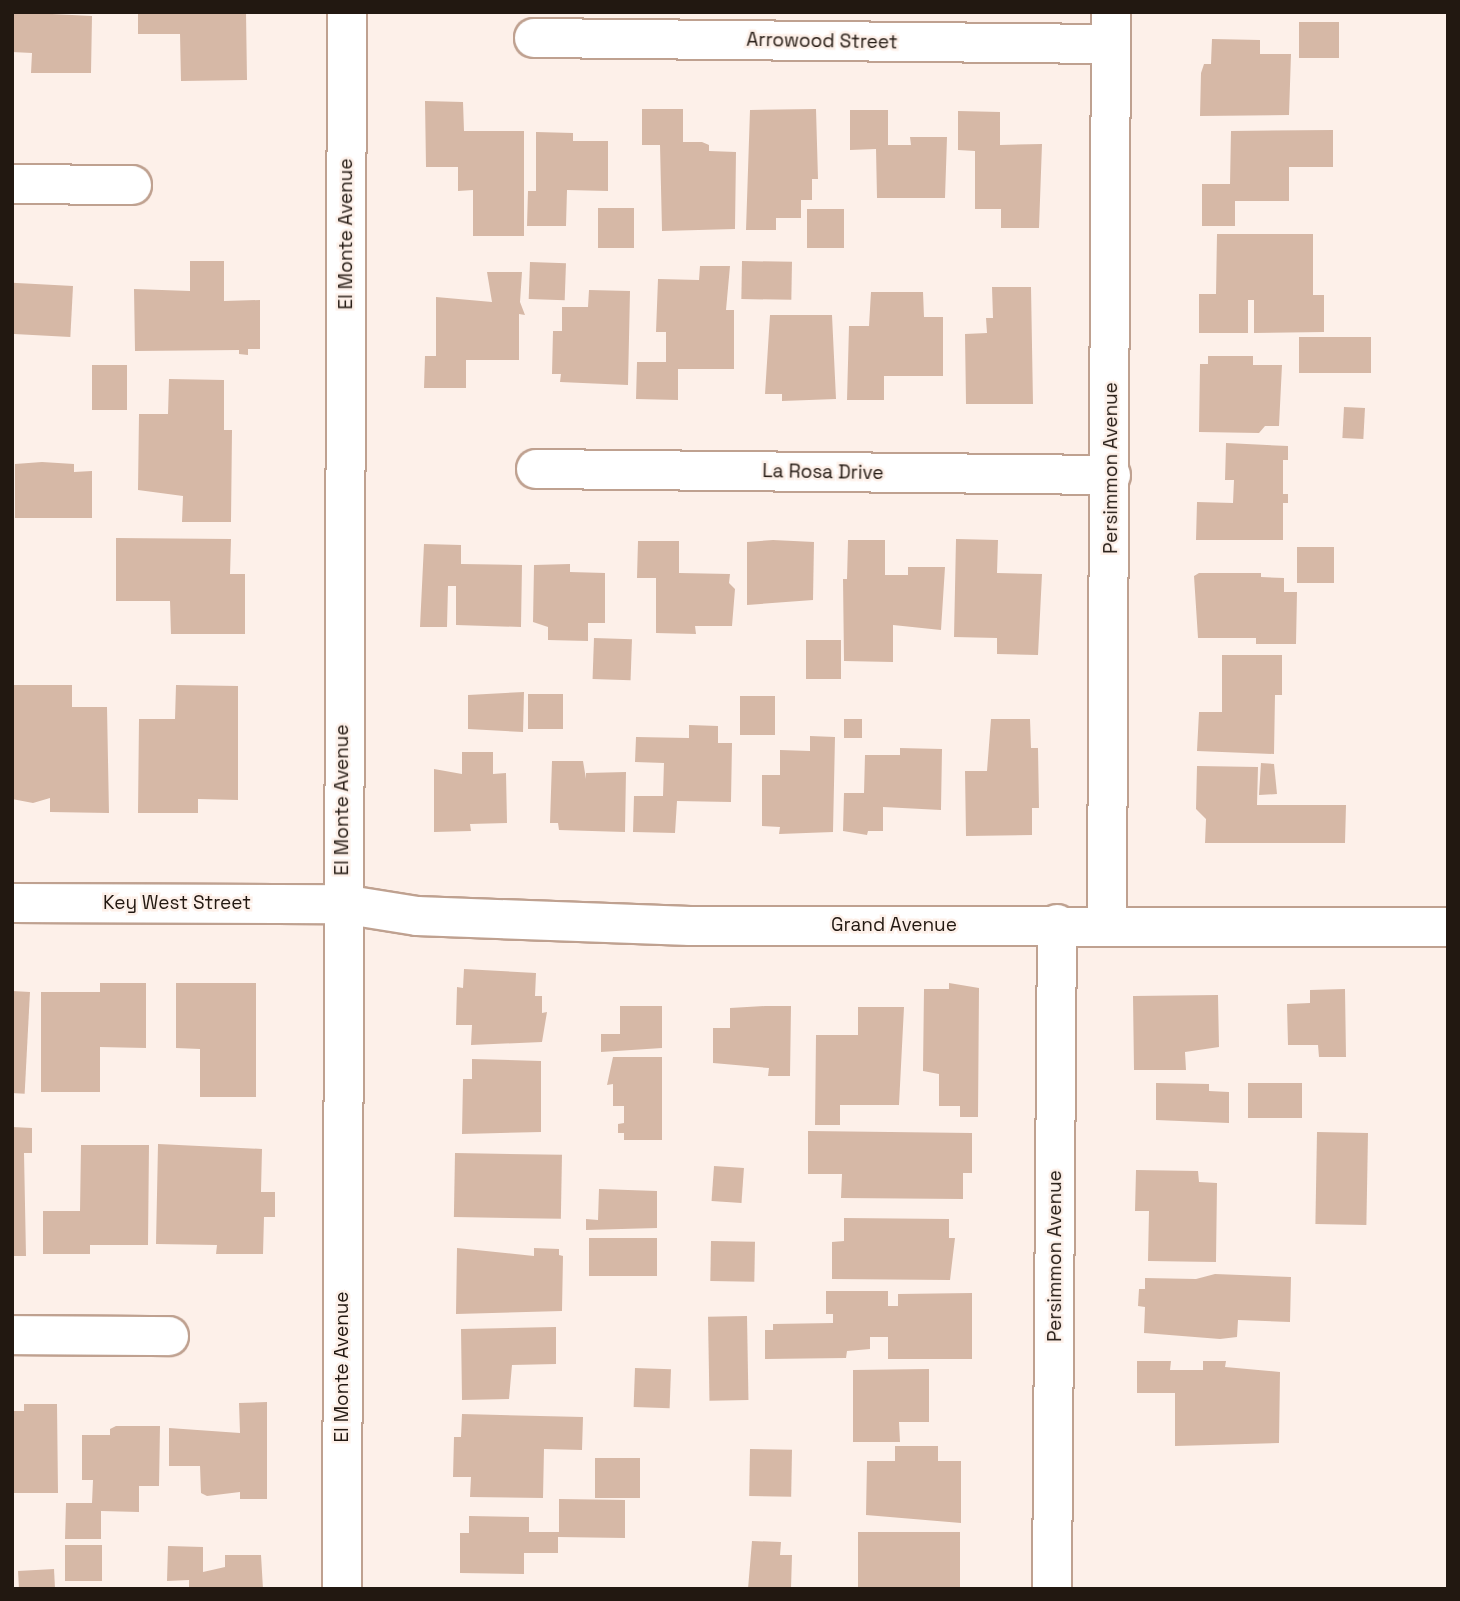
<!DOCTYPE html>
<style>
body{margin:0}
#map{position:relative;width:1460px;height:1601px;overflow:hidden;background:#fdf0e9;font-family:"Space Grotesk",sans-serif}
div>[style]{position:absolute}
.building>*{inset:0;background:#d6b8a6;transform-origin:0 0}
.roads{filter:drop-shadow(2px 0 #bfa190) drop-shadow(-2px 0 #bfa190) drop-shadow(0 2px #bfa190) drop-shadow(0 -2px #bfa190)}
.street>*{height:38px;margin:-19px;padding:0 19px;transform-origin:19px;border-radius:19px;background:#fff}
.secondary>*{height:38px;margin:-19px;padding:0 19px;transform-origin:19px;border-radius:19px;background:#fff}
span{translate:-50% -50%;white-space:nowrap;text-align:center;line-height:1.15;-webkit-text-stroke:5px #fdf0e9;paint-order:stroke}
.street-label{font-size:19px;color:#221811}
.frame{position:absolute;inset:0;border:14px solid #221811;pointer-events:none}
</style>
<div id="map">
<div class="building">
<i style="clip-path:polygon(12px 12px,92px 16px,91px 73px,31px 73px,32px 53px,12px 52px)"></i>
<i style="clip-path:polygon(138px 12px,246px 12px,247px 80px,181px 81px,180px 34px,138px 34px)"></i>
<i style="left:1299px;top:22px;width:40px;height:36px"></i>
<i style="clip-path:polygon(1212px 39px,1260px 40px,1260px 54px,1291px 54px,1289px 115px,1200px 116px,1201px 73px,1204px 64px,1211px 64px)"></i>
<i style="clip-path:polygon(425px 101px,463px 102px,464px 131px,524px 131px,524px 236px,473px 236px,473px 190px,458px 191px,458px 167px,426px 167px)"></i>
<i style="clip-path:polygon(642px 109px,683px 109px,683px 142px,702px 142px,709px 145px,709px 151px,736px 152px,735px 229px,662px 231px,660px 145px,642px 145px)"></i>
<i style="clip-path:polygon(816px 109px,818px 179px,812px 179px,812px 200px,801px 200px,801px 218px,776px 218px,776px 230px,746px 230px,750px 110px)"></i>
<i style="clip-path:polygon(850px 110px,888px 110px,888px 145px,911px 145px,910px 137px,947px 137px,945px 198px,877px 198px,876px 149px,850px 150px)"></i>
<i style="clip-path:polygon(958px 111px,1000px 112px,1000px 145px,1042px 144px,1039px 228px,1001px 228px,1001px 209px,975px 209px,975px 151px,958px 150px)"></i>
<i style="clip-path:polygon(1333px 130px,1333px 167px,1289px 167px,1289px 201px,1235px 201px,1235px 226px,1202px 226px,1202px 184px,1230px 184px,1231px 131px)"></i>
<i style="clip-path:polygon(536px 132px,573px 133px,573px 141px,608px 141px,608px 191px,567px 190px,566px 226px,527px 226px,528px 191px,536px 191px)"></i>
<i style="left:598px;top:208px;width:36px;height:40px"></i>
<i style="left:807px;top:209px;width:37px;height:39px"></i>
<i style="clip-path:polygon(1217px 234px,1313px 234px,1313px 295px,1324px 295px,1324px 332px,1254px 333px,1254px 300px,1248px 300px,1248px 333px,1199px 333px,1199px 294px,1216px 294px)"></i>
<i style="clip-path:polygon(190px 261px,224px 261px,224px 301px,260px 300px,260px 349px,248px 349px,248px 355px,239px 354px,239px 350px,135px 351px,134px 289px,190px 291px)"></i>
<i style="left:742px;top:261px;width:50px;height:38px;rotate:1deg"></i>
<i style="left:530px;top:262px;width:36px;height:37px;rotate:2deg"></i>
<i style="clip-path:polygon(700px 266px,730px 266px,726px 310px,734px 310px,734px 369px,678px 369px,678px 400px,636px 399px,637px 362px,666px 362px,666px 332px,656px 332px,658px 279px,699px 280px)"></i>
<i style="clip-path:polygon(487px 272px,522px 272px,520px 302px,525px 315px,519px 314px,519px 360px,466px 360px,466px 388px,424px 388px,425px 356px,436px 356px,436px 297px,492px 302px)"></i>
<i style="left:73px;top:286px;width:51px;height:61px;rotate:93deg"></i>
<i style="clip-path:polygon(992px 287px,1031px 287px,1033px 404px,966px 404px,965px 334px,987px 333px,986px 318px,993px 318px)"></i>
<i style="clip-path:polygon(589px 290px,630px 291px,628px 385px,560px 382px,561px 374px,552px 374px,553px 331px,562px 331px,562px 307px,588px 307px)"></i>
<i style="clip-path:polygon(871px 292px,923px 292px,924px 317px,943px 317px,943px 376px,884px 376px,884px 400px,847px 400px,849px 326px,869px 326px)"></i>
<i style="clip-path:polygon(770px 315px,832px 315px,836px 399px,782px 401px,782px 394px,765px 394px)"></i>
<i style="left:1299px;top:337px;width:72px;height:36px"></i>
<i style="clip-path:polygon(1208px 356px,1253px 356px,1253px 365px,1282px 365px,1279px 426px,1265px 426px,1259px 433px,1199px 432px,1200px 364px,1208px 364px)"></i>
<i style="left:92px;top:365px;width:35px;height:45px"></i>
<i style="clip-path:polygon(169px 379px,224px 380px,224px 430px,232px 430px,231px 522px,182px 522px,183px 496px,138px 490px,139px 414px,168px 414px)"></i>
<i style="left:1344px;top:407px;width:21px;height:31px;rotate:3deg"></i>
<i style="clip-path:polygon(1226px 443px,1288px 446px,1288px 460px,1283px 460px,1283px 494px,1288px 494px,1288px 503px,1283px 503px,1283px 540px,1196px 540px,1197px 502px,1233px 503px,1234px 480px,1225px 480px)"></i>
<i style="clip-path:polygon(42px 462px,74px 464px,74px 472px,92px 471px,92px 518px,15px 518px,15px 464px)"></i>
<i style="clip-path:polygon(116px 538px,231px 539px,230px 574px,245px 574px,245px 634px,171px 634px,170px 601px,116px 601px)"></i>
<i style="clip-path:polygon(956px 539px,998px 540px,997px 573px,1042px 574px,1038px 655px,997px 654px,997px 638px,954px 637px)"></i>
<i style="clip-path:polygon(773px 540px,814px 542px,813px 600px,747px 605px,747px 542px)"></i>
<i style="clip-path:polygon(848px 540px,885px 540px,885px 575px,908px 575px,908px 567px,945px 567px,941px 630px,893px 625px,893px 662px,844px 661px,843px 579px,847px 579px)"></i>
<i style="clip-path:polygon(638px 541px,679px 541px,679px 573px,730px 574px,729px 583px,735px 589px,732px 626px,695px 626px,696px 634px,656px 633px,656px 578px,637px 578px)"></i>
<i style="clip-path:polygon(424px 544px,461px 545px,461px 564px,522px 565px,521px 627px,456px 625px,456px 586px,448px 586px,447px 627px,420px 627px)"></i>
<i style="left:1297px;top:547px;width:37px;height:36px"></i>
<i style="clip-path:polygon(570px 564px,570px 572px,605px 573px,605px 623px,588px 623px,588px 641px,548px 640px,548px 627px,533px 622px,534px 565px)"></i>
<i style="clip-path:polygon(1199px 573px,1261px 573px,1261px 577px,1284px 578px,1284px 592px,1297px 592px,1296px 644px,1256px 644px,1256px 638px,1198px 638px,1194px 576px)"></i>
<i style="left:594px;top:638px;width:38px;height:41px;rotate:2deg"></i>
<i style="left:806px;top:640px;width:35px;height:39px"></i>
<i style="clip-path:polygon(1222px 655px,1282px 655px,1282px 695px,1275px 695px,1274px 754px,1197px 751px,1199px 712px,1222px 712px)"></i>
<i style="clip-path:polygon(12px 685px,72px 685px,72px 707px,107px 707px,109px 813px,50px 812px,50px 798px,33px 803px,12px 799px)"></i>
<i style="clip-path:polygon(176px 685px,238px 686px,238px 800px,198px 799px,198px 813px,138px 813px,139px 719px,175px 719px)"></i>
<i style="clip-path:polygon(524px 692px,523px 732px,468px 729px,468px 695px)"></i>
<i style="left:528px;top:694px;width:35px;height:35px"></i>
<i style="left:740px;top:696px;width:35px;height:39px"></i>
<i style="left:844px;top:719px;width:18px;height:19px"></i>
<i style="clip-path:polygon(991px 719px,1030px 719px,1031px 748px,1038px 748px,1039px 808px,1032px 808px,1032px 835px,966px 836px,965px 771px,987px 771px)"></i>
<i style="clip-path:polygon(689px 725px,718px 726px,718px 743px,732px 743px,731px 802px,677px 801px,675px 833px,633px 832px,634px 796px,663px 796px,664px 763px,635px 762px,636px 737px,689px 738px)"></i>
<i style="clip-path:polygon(810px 736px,835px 737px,833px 832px,779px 834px,780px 827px,762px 826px,762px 775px,780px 775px,780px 750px,810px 751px)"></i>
<i style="clip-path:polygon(900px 748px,942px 749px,941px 810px,883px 807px,883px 831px,868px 831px,867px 835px,843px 831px,844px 793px,864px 793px,865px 755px,900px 755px)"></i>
<i style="clip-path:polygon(462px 752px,493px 752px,493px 774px,506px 773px,507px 823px,470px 824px,471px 831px,434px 832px,434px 769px,462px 774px)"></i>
<i style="clip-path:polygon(552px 761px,583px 761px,586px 779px,586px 773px,626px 772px,625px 832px,559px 830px,558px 823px,550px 823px)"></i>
<i style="clip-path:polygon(1261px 763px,1274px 764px,1277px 794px,1259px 795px)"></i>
<i style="clip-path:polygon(1197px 766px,1258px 767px,1257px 805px,1346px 805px,1345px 843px,1205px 843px,1206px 819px,1196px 809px)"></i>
<i style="clip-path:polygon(464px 969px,536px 973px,535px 996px,542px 996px,542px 1013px,547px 1012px,542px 1042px,471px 1045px,472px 1025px,456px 1025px,457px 987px,463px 988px)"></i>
<i style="clip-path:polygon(100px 983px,146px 983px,146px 1048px,100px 1047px,100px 1092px,41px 1092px,41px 992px,100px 992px)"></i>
<i style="clip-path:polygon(176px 983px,256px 983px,256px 1097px,200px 1097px,200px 1049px,176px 1048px)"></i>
<i style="clip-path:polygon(949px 983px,979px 988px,978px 1117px,960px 1117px,960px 1106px,939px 1106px,939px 1074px,923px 1071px,924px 989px,949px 989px)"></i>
<i style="clip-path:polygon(1345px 989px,1346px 1057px,1319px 1057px,1318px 1045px,1288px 1045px,1287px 1004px,1310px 1003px,1310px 990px)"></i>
<i style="left:12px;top:991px;width:18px;height:102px;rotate:3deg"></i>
<i style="clip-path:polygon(1218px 995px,1219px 1047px,1185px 1052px,1186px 1070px,1134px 1070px,1133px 996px)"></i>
<i style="clip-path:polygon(620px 1006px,662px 1006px,662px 1048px,601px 1052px,601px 1034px,620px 1034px)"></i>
<i style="clip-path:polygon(765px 1006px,791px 1006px,790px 1076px,768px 1076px,769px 1068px,713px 1063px,713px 1028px,730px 1028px,730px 1008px)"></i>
<i style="clip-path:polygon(858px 1007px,904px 1007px,899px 1105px,840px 1105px,840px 1125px,815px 1125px,816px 1035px,858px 1035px)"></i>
<i style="clip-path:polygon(613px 1057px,662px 1057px,662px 1140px,624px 1140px,624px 1133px,618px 1133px,618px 1124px,624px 1123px,624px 1106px,613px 1106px,613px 1084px,607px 1085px)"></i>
<i style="clip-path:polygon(472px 1059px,541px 1061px,541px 1132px,462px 1134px,463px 1079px,472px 1079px)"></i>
<i style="clip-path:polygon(1156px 1083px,1209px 1084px,1209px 1091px,1229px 1092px,1229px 1123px,1156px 1120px)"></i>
<i style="left:1248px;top:1083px;width:54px;height:35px"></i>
<i style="clip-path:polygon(12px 1127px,32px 1128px,32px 1153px,24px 1153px,26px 1256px,12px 1256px)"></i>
<i style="clip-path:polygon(808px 1131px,972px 1133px,972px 1173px,963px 1173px,963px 1199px,841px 1198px,842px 1174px,808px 1174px)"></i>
<i style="left:1317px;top:1132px;width:51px;height:92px;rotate:1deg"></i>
<i style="clip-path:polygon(158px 1144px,262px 1149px,261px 1192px,275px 1192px,275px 1217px,264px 1217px,263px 1254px,216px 1254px,217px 1245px,156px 1244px)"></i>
<i style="clip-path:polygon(81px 1145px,149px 1145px,148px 1245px,90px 1245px,90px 1254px,43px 1254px,43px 1211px,80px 1211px)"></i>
<i style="left:455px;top:1153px;width:107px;height:64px;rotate:1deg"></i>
<i style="left:714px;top:1166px;width:30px;height:35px;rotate:4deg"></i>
<i style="clip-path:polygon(1136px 1170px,1198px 1171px,1199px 1182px,1217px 1183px,1216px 1262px,1148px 1261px,1149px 1211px,1135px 1211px)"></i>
<i style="clip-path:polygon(599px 1189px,657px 1191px,657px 1228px,586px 1230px,586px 1219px,598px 1220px)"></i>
<i style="clip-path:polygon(844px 1218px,949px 1219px,949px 1238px,955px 1238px,950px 1280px,832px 1279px,832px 1242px,844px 1241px)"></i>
<i style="left:589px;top:1238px;width:68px;height:38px"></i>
<i style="left:711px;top:1241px;width:44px;height:40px;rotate:1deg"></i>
<i style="clip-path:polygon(457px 1248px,534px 1256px,534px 1248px,559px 1249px,559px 1255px,563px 1256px,562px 1311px,456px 1314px)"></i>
<i style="clip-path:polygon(1215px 1274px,1291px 1277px,1290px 1322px,1238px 1320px,1237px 1337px,1220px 1339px,1144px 1333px,1145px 1307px,1138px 1306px,1139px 1289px,1145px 1289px,1145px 1278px,1196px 1279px)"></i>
<i style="clip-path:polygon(826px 1291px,888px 1291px,888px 1306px,898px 1306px,898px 1294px,972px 1293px,972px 1359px,888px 1359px,888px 1337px,870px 1337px,870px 1349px,847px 1351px,846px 1358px,765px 1359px,765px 1330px,773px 1330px,773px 1324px,833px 1323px,833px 1314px,826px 1314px)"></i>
<i style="left:747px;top:1316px;width:84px;height:39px;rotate:89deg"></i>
<i style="clip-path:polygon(556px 1327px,556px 1364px,512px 1365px,509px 1399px,462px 1400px,461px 1329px)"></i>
<i style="clip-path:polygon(1137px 1361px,1171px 1361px,1170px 1370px,1203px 1370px,1203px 1361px,1226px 1361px,1225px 1367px,1280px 1372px,1279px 1443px,1175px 1446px,1175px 1393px,1137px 1393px)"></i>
<i style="left:635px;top:1368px;width:36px;height:39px;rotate:2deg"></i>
<i style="clip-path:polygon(929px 1369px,929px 1422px,899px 1422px,900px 1442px,853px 1442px,853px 1370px)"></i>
<i style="clip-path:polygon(267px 1402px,267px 1499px,240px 1499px,240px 1492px,207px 1496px,201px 1493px,200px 1466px,169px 1466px,169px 1428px,240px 1433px,239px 1403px)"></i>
<i style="clip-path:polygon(24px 1404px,57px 1404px,58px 1493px,12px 1493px,12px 1411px,24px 1411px)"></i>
<i style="clip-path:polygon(462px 1414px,583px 1417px,582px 1450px,544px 1449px,543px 1498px,470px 1497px,471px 1477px,453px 1477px,454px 1437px,461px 1437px)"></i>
<i style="clip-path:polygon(116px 1426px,160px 1426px,159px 1486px,139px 1486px,139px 1512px,101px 1511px,101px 1539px,65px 1539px,66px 1503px,92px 1503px,93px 1480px,82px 1480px,82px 1435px,110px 1435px,110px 1429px)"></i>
<i style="clip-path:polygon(895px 1446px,938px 1446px,938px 1461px,961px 1461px,961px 1523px,866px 1515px,867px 1461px,895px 1461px)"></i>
<i style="left:750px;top:1449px;width:42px;height:47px;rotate:1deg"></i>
<i style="left:595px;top:1458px;width:45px;height:40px"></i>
<i style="clip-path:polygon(559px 1499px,625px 1500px,625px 1538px,558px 1537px,558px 1553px,524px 1553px,524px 1574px,460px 1573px,460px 1533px,469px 1533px,469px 1516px,529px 1517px,529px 1532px,559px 1532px)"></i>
<i style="left:858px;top:1532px;width:102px;height:57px"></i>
<i style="clip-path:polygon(752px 1541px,781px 1542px,780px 1555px,792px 1555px,791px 1589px,748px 1589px)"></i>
<i style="left:65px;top:1545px;width:37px;height:36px"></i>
<i style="clip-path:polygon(168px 1546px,203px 1547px,203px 1572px,225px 1567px,225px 1555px,261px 1555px,263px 1589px,189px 1589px,189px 1580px,167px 1581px)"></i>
<i style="left:54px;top:1569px;width:20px;height:36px;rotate:87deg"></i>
</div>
<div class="roads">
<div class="street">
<i style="left:534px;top:38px;width:577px;rotate:0.6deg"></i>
<i style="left:12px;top:184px;width:120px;rotate:0.5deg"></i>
<i style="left:536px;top:469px;width:575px;rotate:0.6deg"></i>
<i style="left:12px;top:903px;width:330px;rotate:0.2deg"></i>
<i style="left:342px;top:904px;width:76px;rotate:9.1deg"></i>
<i style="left:417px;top:916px;width:273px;rotate:2.1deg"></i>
<i style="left:690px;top:926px;width:758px;rotate:0.08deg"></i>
<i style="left:1107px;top:925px;width:913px;rotate:-89.75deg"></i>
<i style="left:12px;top:1335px;width:157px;rotate:0.4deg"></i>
<i style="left:1052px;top:1589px;width:665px;rotate:-89.57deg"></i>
</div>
<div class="secondary">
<i style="left:342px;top:1589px;width:1577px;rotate:-89.82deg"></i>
</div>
</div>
<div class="street-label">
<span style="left:822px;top:41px;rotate:1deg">Arrowood Street</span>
<span style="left:346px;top:234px;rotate:-90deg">El Monte Avenue</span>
<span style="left:1111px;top:468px;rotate:-90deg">Persimmon Avenue</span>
<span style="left:823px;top:472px;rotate:1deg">La Rosa Drive</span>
<span style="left:342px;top:800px;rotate:-90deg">El Monte Avenue</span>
<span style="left:177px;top:903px">Key West Street</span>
<span style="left:894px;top:925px">Grand Avenue</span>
<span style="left:1055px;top:1256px;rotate:-90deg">Persimmon Avenue</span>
<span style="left:342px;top:1367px;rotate:-90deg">El Monte Avenue</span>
</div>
<div class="frame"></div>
</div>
